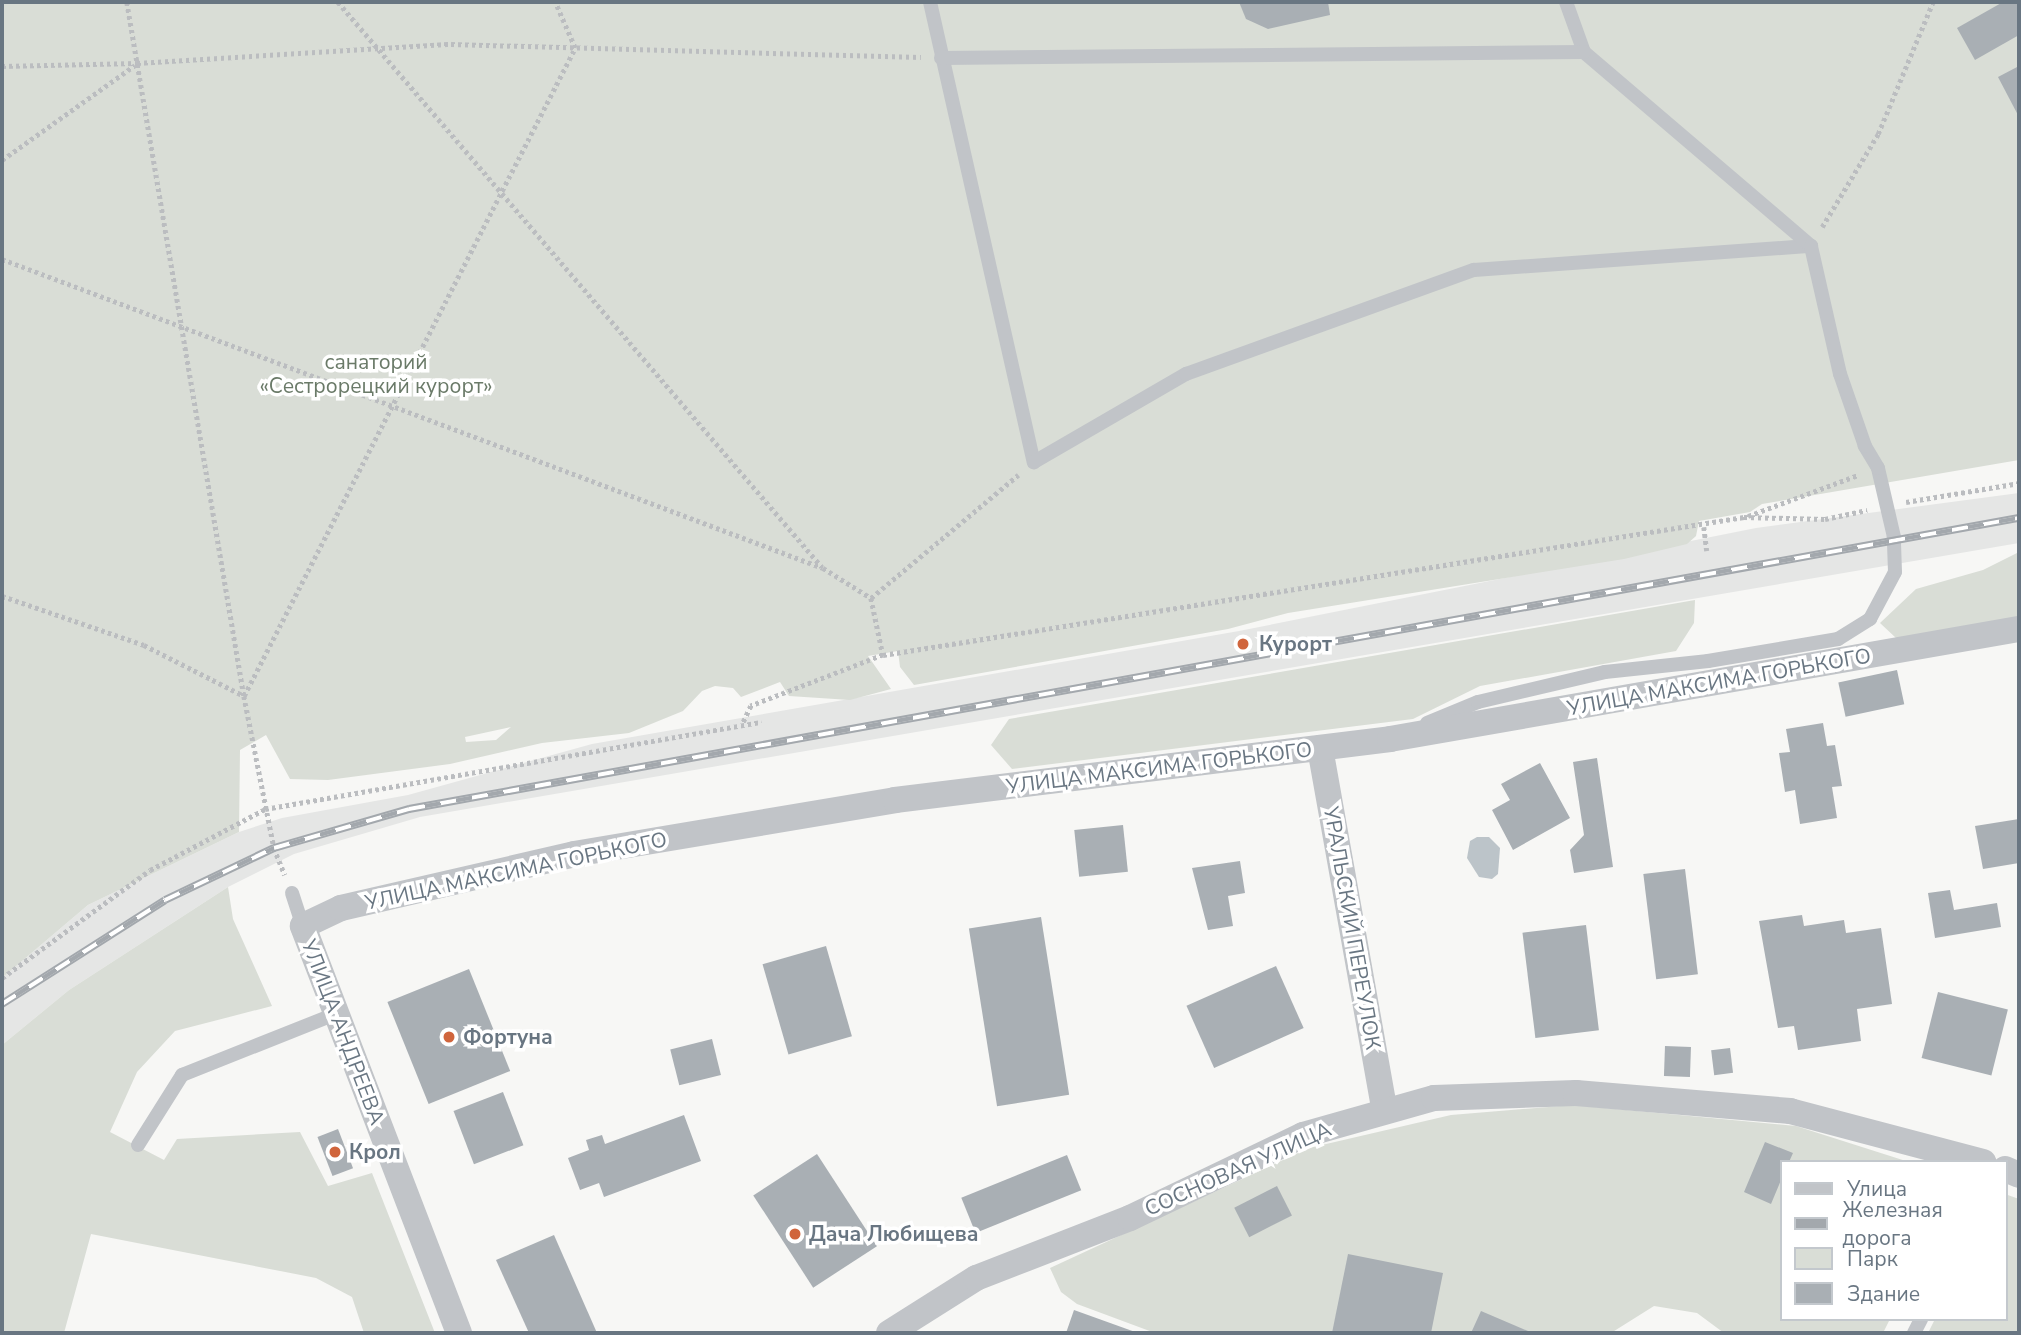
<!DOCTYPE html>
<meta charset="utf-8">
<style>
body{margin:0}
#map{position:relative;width:2021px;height:1335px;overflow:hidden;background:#f7f7f5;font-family:"Nunito Sans",sans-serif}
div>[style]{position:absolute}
.built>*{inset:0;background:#e5e6e5}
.green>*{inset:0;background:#d9ddd6}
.water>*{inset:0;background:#bcc4c9}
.building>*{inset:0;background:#a9afb4;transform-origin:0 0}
.path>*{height:4.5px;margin-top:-2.25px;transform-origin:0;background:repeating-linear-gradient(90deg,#bbbdc0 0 3.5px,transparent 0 7px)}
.lane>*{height:14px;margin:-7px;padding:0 7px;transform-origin:7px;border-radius:7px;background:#c1c4c8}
.street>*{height:26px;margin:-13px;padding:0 13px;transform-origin:13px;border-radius:13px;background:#c1c4c8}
.rail>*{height:8px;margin-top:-4px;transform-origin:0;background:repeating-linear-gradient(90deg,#fff 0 16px,#a3a8ad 0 32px);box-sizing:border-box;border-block:2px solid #a3a8ad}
.dots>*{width:19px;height:19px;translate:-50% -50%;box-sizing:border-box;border:4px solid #fff;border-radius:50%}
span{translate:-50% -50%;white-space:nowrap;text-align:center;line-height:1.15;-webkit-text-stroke:7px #fff;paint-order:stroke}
.park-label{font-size:21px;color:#6a7a68}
.poi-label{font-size:21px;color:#697682;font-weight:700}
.left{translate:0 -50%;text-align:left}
.street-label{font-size:21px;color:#697682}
.frame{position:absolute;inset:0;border:4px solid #697682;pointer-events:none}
.legend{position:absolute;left:1780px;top:1160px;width:228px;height:161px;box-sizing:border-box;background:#fff;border:2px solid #c3c8cd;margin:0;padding:9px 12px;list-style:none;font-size:21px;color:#697682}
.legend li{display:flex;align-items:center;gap:14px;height:35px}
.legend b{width:35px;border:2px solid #c3c8cd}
</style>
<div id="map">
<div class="built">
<i style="clip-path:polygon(2019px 493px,2019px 543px,420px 817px,294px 854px,228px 887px,69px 990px,2px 1045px,2px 978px,88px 905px,239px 832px,282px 818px,408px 795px,592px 744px,1239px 631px,1756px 528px)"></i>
</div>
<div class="green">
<i style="clip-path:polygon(evenodd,2px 2px,2019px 2px,2019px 460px,1762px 504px,1750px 512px,1699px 521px,1696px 536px,1687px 544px,1624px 559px,1288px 613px,1228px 629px,914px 685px,900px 667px,898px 651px,868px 656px,891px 689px,850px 700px,789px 696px,780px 682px,741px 697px,733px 688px,715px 686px,702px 691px,683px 711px,629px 733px,542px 743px,450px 764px,328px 780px,290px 779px,266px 735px,240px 750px,239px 832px,88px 905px,2px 978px,2px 2px,511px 727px,496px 740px,466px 742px,465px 737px,511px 727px)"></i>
<i style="clip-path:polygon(2019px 552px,2019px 617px,1896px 638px,1880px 623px,1916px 589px,1983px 570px)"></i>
<i style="clip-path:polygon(1695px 600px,1694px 623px,1676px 651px,1480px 686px,1413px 719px,1012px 769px,991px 745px,1009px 719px)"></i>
<i style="clip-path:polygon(228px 887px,233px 919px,272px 1006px,175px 1031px,137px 1072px,110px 1132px,164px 1160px,177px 1139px,300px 1132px,328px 1186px,372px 1173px,435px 1333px,364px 1333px,352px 1297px,316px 1278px,91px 1234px,64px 1333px,2px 1333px,2px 1045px,69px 990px)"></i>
<i style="clip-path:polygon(1573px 1105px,1796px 1126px,1909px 1162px,1781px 1162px,1781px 1319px,1890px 1319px,1883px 1333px,1724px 1333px,1697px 1313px,1654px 1306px,1611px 1333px,1155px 1333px,1077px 1304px,1061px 1292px,1050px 1268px,1309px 1148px,1451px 1115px)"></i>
<i style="clip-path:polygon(2005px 1194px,2019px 1199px,2019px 1333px,1928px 1333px,1935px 1319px,2005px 1319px)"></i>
</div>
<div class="water">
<i style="clip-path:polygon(1477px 837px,1489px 837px,1500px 848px,1498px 874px,1492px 879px,1479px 877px,1467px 858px,1470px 841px)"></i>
</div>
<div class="building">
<i style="clip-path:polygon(1239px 2px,1328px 2px,1330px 15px,1268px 29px,1246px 19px)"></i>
<i style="clip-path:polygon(2003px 2px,2016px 2px,2019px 8px,2019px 35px,1975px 60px,1957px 28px)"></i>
<i style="clip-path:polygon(2019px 66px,2019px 117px,1998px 77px)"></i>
<i style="left:1897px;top:670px;width:35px;height:60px;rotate:78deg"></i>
<i style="clip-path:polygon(1823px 723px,1827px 746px,1835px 745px,1842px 786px,1832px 787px,1837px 818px,1800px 824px,1795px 790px,1785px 792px,1779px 753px,1790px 752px,1786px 729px)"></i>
<i style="clip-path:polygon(1597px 758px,1613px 867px,1574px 873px,1570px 850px,1584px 835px,1573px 762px)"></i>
<i style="clip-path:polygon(1540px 763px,1570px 818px,1513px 850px,1492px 810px,1510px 800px,1501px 784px)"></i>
<i style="clip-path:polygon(2019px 819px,2019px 863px,1983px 869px,1975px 826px)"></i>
<i style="left:1123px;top:825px;width:47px;height:49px;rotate:84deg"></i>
<i style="clip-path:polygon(1240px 861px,1245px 893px,1228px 896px,1233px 926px,1208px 930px,1192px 868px)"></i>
<i style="left:1685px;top:869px;width:106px;height:42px;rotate:83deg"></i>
<i style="clip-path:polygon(1950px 890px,1954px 910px,1997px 903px,2001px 927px,1935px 938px,1928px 893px)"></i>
<i style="clip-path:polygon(1802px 915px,1804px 926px,1844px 920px,1846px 933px,1881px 928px,1892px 1004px,1857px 1009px,1861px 1041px,1798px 1050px,1794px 1026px,1778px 1028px,1759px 921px)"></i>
<i style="left:1041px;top:917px;width:180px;height:73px;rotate:81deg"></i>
<i style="left:1586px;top:925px;width:106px;height:64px;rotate:83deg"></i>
<i style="left:826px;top:946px;width:94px;height:66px;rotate:74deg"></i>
<i style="left:1276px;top:966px;width:68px;height:98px;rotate:66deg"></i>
<i style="left:469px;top:969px;width:110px;height:88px;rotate:68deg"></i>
<i style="left:1938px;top:992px;width:72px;height:68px;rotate:14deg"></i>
<i style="left:712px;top:1039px;width:37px;height:43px;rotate:76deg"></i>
<i style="left:1665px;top:1046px;width:26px;height:30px;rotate:2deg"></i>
<i style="left:1730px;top:1048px;width:25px;height:19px;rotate:83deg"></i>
<i style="left:503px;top:1092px;width:57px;height:53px;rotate:69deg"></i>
<i style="clip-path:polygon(684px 1115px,701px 1161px,604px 1197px,599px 1183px,580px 1190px,568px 1158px,589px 1150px,586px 1140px,602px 1135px,605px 1144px)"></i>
<i style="left:338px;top:1129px;width:42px;height:22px;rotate:69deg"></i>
<i style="clip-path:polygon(1765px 1142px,1793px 1153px,1789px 1162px,1781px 1162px,1781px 1180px,1771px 1204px,1744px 1192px)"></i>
<i style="left:817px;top:1154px;width:110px;height:76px;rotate:57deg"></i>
<i style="left:1067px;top:1155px;width:38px;height:114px;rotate:68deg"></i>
<i style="left:1277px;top:1186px;width:33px;height:48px;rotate:63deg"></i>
<i style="clip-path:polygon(554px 1235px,597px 1333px,529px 1333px,496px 1260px)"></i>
<i style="clip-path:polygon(1348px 1254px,1443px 1273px,1431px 1333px,1332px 1333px)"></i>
<i style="clip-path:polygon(1074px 1310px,1138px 1333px,1066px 1333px)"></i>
<i style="clip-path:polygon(1481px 1311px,1528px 1331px,1527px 1333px,1471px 1333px)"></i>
</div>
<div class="path">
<i style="left:127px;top:2px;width:704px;rotate:80.43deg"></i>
<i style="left:244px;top:696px;width:155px;rotate:78.8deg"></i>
<i style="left:274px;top:848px;width:29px;rotate:68deg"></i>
<i style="left:338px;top:2px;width:744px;rotate:49.42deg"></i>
<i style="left:2px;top:66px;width:135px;rotate:-1.3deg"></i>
<i style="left:137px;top:63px;width:315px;rotate:-3.5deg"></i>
<i style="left:451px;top:44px;width:470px;rotate:1.6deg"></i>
<i style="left:2px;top:160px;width:163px;rotate:-35.5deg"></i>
<i style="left:1822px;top:227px;width:109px;rotate:-58.9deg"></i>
<i style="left:1878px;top:134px;width:143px;rotate:-67.4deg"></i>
<i style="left:2px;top:259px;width:877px;rotate:20.62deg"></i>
<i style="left:823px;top:568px;width:57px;rotate:32deg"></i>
<i style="left:871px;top:598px;width:58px;rotate:78.1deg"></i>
<i style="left:883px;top:655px;width:142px;rotate:158.9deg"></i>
<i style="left:751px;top:706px;width:21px;rotate:115deg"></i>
<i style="left:1906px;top:502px;width:115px;rotate:-9.5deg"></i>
<i style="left:1748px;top:516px;width:117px;rotate:-20.4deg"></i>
<i style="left:1704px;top:527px;width:24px;rotate:83deg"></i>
<i style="left:2px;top:596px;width:150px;rotate:19deg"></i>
<i style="left:144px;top:645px;width:112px;rotate:27deg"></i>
<i style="left:244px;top:696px;width:728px;rotate:-62.94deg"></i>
<i style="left:575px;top:48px;width:50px;rotate:-113.5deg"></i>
<i style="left:871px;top:598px;width:192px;rotate:-39.9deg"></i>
<i style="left:883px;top:655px;width:872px;rotate:-9.11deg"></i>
<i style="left:1744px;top:517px;width:81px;rotate:1.4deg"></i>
<i style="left:1825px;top:519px;width:43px;rotate:-12.1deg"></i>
<i style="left:2px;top:978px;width:183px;rotate:-36.1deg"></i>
<i style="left:150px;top:870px;width:130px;rotate:-27.9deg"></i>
<i style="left:265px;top:809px;width:504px;rotate:-9.95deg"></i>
</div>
<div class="lane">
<i style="left:930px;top:2px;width:472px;rotate:77.3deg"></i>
<i style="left:1034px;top:462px;width:176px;rotate:-30.1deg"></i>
<i style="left:1186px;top:374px;width:306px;rotate:-19.9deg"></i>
<i style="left:1474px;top:270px;width:338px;rotate:-4.1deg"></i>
<i style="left:1811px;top:246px;width:299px;rotate:-139.5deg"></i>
<i style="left:1584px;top:52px;width:53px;rotate:-109.8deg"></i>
<i style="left:941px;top:58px;width:643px;rotate:-0.53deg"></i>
<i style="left:1427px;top:723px;width:55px;rotate:-22.4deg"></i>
<i style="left:1478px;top:702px;width:130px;rotate:-13.3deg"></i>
<i style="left:1605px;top:672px;width:104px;rotate:-6.1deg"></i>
<i style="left:1708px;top:661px;width:132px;rotate:-9.6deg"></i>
<i style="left:1838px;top:639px;width:38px;rotate:-32deg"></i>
<i style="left:1870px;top:619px;width:53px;rotate:-62deg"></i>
<i style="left:1895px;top:572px;width:35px;rotate:-92deg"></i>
<i style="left:1894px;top:537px;width:71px;rotate:-103.1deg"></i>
<i style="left:1878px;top:468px;width:26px;rotate:-121deg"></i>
<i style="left:1865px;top:446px;width:76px;rotate:-109.1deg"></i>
<i style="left:1840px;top:374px;width:131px;rotate:-102.8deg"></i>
<i style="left:292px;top:893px;width:35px;rotate:72deg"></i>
<i style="left:138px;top:1145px;width:83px;rotate:-57.8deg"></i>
<i style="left:182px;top:1075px;width:165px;rotate:-21.7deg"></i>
<i style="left:1914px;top:1333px;width:16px;rotate:-63deg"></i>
</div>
<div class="street">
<i style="left:1320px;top:748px;width:367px;rotate:79.9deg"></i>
<i style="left:2005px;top:1169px;width:15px;rotate:23deg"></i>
<i style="left:459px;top:1333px;width:436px;rotate:-111deg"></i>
<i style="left:303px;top:926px;width:42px;rotate:-25.3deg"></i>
<i style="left:341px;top:908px;width:239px;rotate:-13deg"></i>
<i style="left:574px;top:854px;width:326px;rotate:-9.5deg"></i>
<i style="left:895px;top:800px;width:499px;rotate:-7deg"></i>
<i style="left:1390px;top:739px;width:639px;rotate:-9.92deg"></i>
<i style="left:889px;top:1333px;width:103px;rotate:-32.3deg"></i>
<i style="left:976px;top:1278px;width:165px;rotate:-21.3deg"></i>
<i style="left:1130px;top:1218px;width:192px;rotate:-25.6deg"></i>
<i style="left:1303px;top:1135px;width:136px;rotate:-15.8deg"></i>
<i style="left:1434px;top:1098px;width:142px;rotate:-2deg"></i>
<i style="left:1576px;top:1093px;width:215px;rotate:4.8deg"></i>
<i style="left:1790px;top:1111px;width:200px;rotate:14.8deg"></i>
</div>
<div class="rail">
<i style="left:2px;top:1004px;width:193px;rotate:-32.5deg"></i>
<i style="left:165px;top:900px;width:121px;rotate:-25.5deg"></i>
<i style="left:274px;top:848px;width:141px;rotate:-16.1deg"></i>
<i style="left:409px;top:809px;width:1636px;rotate:-10.25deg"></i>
</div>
<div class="dots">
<i style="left:1243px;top:644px;background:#d0653c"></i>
<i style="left:449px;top:1037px;background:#d0653c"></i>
<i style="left:335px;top:1152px;background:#d0653c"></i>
<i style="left:795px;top:1234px;background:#d0653c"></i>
</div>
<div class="park-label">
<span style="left:376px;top:374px">санаторий<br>«Сестрорецкий курорт»</span>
</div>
<div class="poi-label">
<span class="left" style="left:1259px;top:644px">Курорт</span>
<span class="left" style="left:463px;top:1037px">Фортуна</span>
<span class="left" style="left:349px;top:1152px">Крол</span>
<span class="left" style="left:809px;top:1234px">Дача Любищева</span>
</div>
<div class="street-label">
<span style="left:1719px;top:682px;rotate:-10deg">УЛИЦА МАКСИМА ГОРЬКОГО</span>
<span style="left:1159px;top:768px;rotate:-7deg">УЛИЦА МАКСИМА ГОРЬКОГО</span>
<span style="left:516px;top:871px;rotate:-12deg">УЛИЦА МАКСИМА ГОРЬКОГО</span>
<span style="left:1352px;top:928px;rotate:80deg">УРАЛЬСКИЙ ПЕРЕУЛОК</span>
<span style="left:343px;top:1032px;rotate:69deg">УЛИЦА АНДРЕЕВА</span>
<span style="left:1238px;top:1169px;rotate:-24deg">СОСНОВАЯ УЛИЦА</span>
</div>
<div class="frame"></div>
<ul class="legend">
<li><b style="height:9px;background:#c1c4c8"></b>Улица</li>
<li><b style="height:9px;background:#a3a8ad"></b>Железная дорога</li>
<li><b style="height:19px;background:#d9ddd6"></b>Парк</li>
<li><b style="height:19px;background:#a9afb4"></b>Здание</li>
</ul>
</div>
